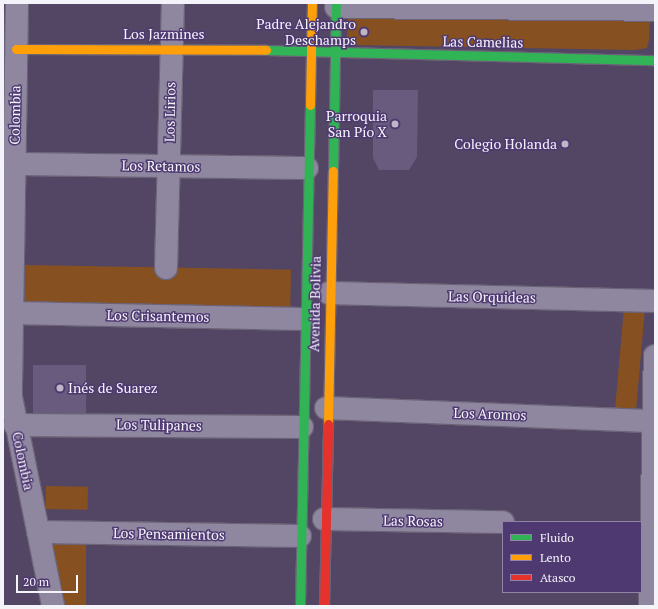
<!DOCTYPE html>
<meta charset="utf-8">
<style>
body{margin:0}
#map{position:relative;width:658px;height:609px;overflow:hidden;background:#524664;font-family:"PT Serif",serif}
div>[style]{position:absolute}
.green>*{inset:0;background:#875020;transform-origin:0 0}
.building>*{inset:0;background:#695b7e;transform-origin:0 0}
.roads{filter:drop-shadow(1px 0 #6b6377) drop-shadow(-1px 0 #6b6377) drop-shadow(0 1px #6b6377) drop-shadow(0 -1px #6b6377)}
.street>*{height:22px;margin:-11px;padding:0 11px;transform-origin:11px;border-radius:11px;background:#8f87a0}
.fast>*{height:9px;margin:-4.5px;padding:0 4.5px;transform-origin:4.5px;border-radius:4.5px;background:#30b455}
.slow>*{height:9px;margin:-4.5px;padding:0 4.5px;transform-origin:4.5px;border-radius:4.5px;background:#ff9f0a}
.jam>*{height:9px;margin:-4.5px;padding:0 4.5px;transform-origin:4.5px;border-radius:4.5px;background:#e5322d}
.dots>*{width:11px;height:11px;translate:-50% -50%;box-sizing:border-box;border:2px solid #4e3971;border-radius:50%}
span{translate:-50% -50%;white-space:nowrap;text-align:center;line-height:1.15;-webkit-text-stroke:3px #4e3971;paint-order:stroke}
.poi-label{font-size:14px;color:#f5f3fa}
.right{translate:-100% -50%;text-align:right}
.left{translate:0 -50%;text-align:left}
.street-label{font-size:14px;color:#f5f3fa}
.frame{position:absolute;inset:0;border:4px solid #f5f3fa;pointer-events:none}
.legend{position:absolute;left:502px;top:521px;width:140px;height:72px;box-sizing:border-box;background:#4e3971;border:1px solid #9183a8;margin:0;padding:5px 7px;list-style:none;font-size:12px;color:#f5f3fa}
.legend li{display:flex;align-items:center;gap:8px;height:20px}
.legend b{width:20px;border:1px solid #9183a8}
.scale{position:absolute;left:16px;top:575px;width:62px;height:18px;box-sizing:border-box;border:2px solid #f5f3fa;border-top:0;padding-left:5px;font-size:12px;line-height:14px;white-space:nowrap;color:#f5f3fa;-webkit-text-stroke:3px #4e3971;paint-order:stroke}
</style>
<div id="map">
<div class="green">
<i style="clip-path:polygon(348px 14px,650px 18px,649px 40px,647px 48px,635px 50px,351px 45px,347px 36px)"></i>
<i style="left:25px;top:265px;width:266px;height:39px;rotate:1deg"></i>
<i style="left:624px;top:307px;width:21px;height:108px;rotate:5deg"></i>
<i style="left:46px;top:486px;width:42px;height:23px;rotate:1deg"></i>
<i style="clip-path:polygon(47px 537px,86px 538px,86px 606px,60px 606px)"></i>
</div>
<div class="building">
<i style="clip-path:polygon(373px 90px,418px 90px,417px 157px,409px 170px,379px 170px,373px 158px)"></i>
<i style="left:33px;top:365px;width:53px;height:48px"></i>
</div>
<div class="roads">
<div class="street">
<i style="left:17px;top:3px;width:394px;rotate:90.9deg"></i>
<i style="left:11px;top:397px;width:213px;rotate:78.6deg"></i>
<i style="left:336px;top:7px;width:319px;rotate:0.5deg"></i>
<i style="left:15px;top:164px;width:292px;rotate:0.8deg"></i>
<i style="left:166px;top:268px;width:265px;rotate:-88.5deg"></i>
<i style="left:329px;top:293px;width:326px;rotate:1.4deg"></i>
<i style="left:12px;top:313px;width:292px;rotate:1.2deg"></i>
<i style="left:326px;top:408px;width:328px;rotate:2.3deg"></i>
<i style="left:15px;top:425px;width:287px;rotate:0.4deg"></i>
<i style="left:324px;top:519px;width:179px;rotate:1deg"></i>
<i style="left:38px;top:532px;width:262px;rotate:0.9deg"></i>
<i style="left:650px;top:606px;width:250px;rotate:-88.9deg"></i>
</div>
<div class="fast">
<i style="left:266px;top:50px;width:389px;rotate:1.5deg"></i>
<i style="left:333px;top:171px;width:168px;rotate:-89deg"></i>
<i style="left:300px;top:606px;width:501px;rotate:-88.86deg"></i>
</div>
<div class="slow">
<i style="left:16px;top:49px;width:250px;rotate:0.2deg"></i>
<i style="left:310px;top:105px;width:102px;rotate:-88.9deg"></i>
<i style="left:328px;top:424px;width:253px;rotate:-88.9deg"></i>
</div>
<div class="jam">
<i style="left:324px;top:606px;width:182px;rotate:-88.7deg"></i>
</div>
</div>
<div class="dots">
<i style="left:364px;top:32px;background:#bcb6c6"></i>
<i style="left:395px;top:124px;background:#bcb6c6"></i>
<i style="left:565px;top:144px;background:#bcb6c6"></i>
<i style="left:60px;top:388px;background:#bcb6c6"></i>
</div>
<div class="poi-label">
<span class="right" style="left:356px;top:32px">Padre Alejandro<br>Deschamps</span>
<span class="right" style="left:387px;top:124px">Parroquia<br>San Pío X</span>
<span class="right" style="left:557px;top:144px">Colegio Holanda</span>
<span class="left" style="left:68px;top:388px">Inés de Suarez</span>
</div>
<div class="street-label">
<span style="left:164px;top:34px">Los Jazmines</span>
<span style="left:483px;top:42px;rotate:1deg">Las Camelias</span>
<span style="left:170px;top:112px;rotate:-89deg">Los Lirios</span>
<span style="left:15px;top:115px;rotate:-89deg">Colombia</span>
<span style="left:161px;top:166px;rotate:1deg">Los Retamos</span>
<span style="left:492px;top:297px;rotate:1deg">Las Orquideas</span>
<span style="left:315px;top:304px;rotate:-89deg">Avenida Bolivia</span>
<span style="left:158px;top:316px;rotate:1deg">Los Crisantemos</span>
<span style="left:490px;top:414px;rotate:2deg">Los Aromos</span>
<span style="left:159px;top:425px;rotate:1deg">Los Tulipanes</span>
<span style="left:23px;top:461px;rotate:78deg">Colombia</span>
<span style="left:413px;top:521px;rotate:1deg">Las Rosas</span>
<span style="left:169px;top:534px;rotate:1deg">Los Pensamientos</span>
</div>
<div class="frame"></div>
<ul class="legend">
<li><b style="height:5px;background:#30b455"></b>Fluido</li>
<li><b style="height:5px;background:#ff9f0a"></b>Lento</li>
<li><b style="height:5px;background:#e5322d"></b>Atasco</li>
</ul>
<div class="scale">20 m</div>
</div>
